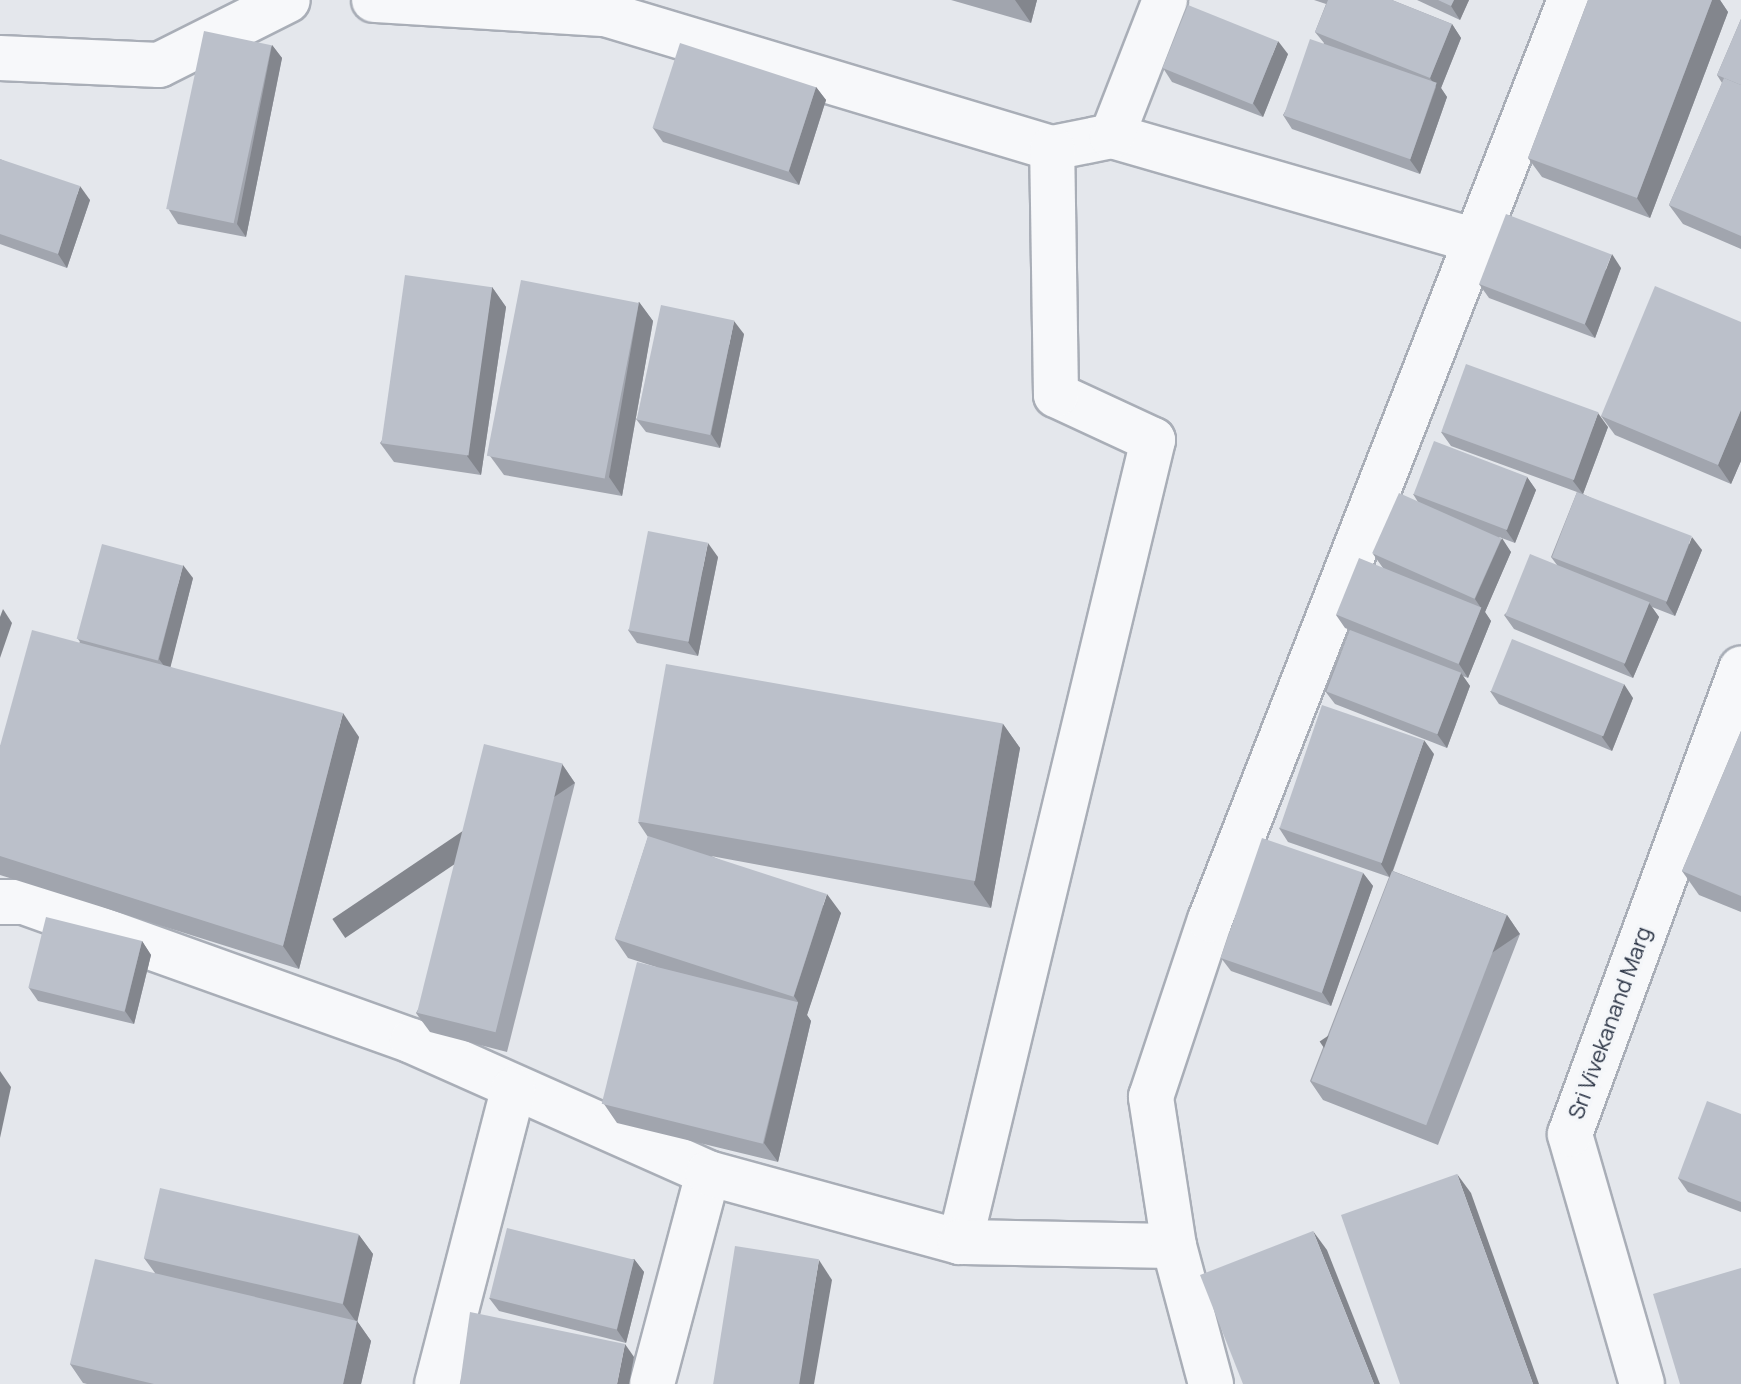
<!DOCTYPE html>
<style>
body{margin:0}
#map{position:relative;width:1741px;height:1384px;overflow:hidden;background:#e4e7ec;font-family:Manrope,sans-serif}
div>[style]{position:absolute}
.roads{filter:drop-shadow(2px 0 #a9aeb7) drop-shadow(-2px 0 #a9aeb7) drop-shadow(0 2px #a9aeb7) drop-shadow(0 -2px #a9aeb7)}
.street>*{height:44px;margin:-22px;padding:0 22px;transform-origin:22px;border-radius:22px;background:#f7f8fa}
.wall>*{inset:0;background:#a1a5ae}
.shaded-wall>*{inset:0;background:#83868d;transform-origin:0 0}
.building>*{inset:0;background:#bbc0ca;transform-origin:0 0}
span{translate:-50% -50%;white-space:nowrap;text-align:center;line-height:1.15;-webkit-text-stroke:6px #f4f6f9;paint-order:stroke}
.street-label{font-size:22px;color:#2b3445}
</style>
<div id="map">
<div class="roads">
<div class="street">
<i style="left:374px;top:0;width:231px;rotate:3.5deg"></i>
<i style="left:605px;top:14px;width:467px;rotate:16.7deg"></i>
<i style="left:1052px;top:148px;width:61px;rotate:-11.3deg"></i>
<i style="left:1112px;top:136px;width:379px;rotate:16.1deg"></i>
<i style="left:0;top:58px;width:159px;rotate:2.5deg"></i>
<i style="left:159px;top:65px;width:144px;rotate:-26.7deg"></i>
<i style="left:1112px;top:136px;width:146px;rotate:-68.7deg"></i>
<i style="left:0;top:902px;width:24px"></i>
<i style="left:24px;top:902px;width:412px;rotate:19.7deg"></i>
<i style="left:412px;top:1041px;width:324px;rotate:24deg"></i>
<i style="left:960px;top:1242px;width:825px;rotate:-76.47deg"></i>
<i style="left:1153px;top:440px;width:107px;rotate:-155.1deg"></i>
<i style="left:1056px;top:395px;width:247px;rotate:-90.9deg"></i>
<i style="left:437px;top:1384px;width:304px;rotate:-75.5deg"></i>
<i style="left:652px;top:1384px;width:218px;rotate:-75.1deg"></i>
<i style="left:708px;top:1173px;width:261px;rotate:15.3deg"></i>
<i style="left:960px;top:1242px;width:214px;rotate:1.1deg"></i>
<i style="left:1211px;top:1384px;width:143px;rotate:-105deg"></i>
<i style="left:1174px;top:1246px;width:151px;rotate:-98.8deg"></i>
<i style="left:1151px;top:1097px;width:187px;rotate:-71.6deg"></i>
<i style="left:1210px;top:920px;width:988px;rotate:-68.63deg"></i>
<i style="left:1642px;top:1384px;width:260px;rotate:-106.1deg"></i>
<i style="left:1570px;top:1134px;width:496px;rotate:-69.8deg"></i>
</div>
</div>
<div class="wall">
<i style="clip-path:polygon(951px 0,1037px 0,1031px 23px)"></i>
<i style="clip-path:polygon(1314px 0,1392px 0,1452px 24px,1461px 38px,1441px 88px,1447px 97px,1420px 174px,1292px 129px,1283px 115px,1324px 43px,1315px 32px,1326px 4px)"></i>
<i style="clip-path:polygon(1417px 0,1469px 0,1460px 20px)"></i>
<i style="clip-path:polygon(1588px 0,1720px 0,1728px 12px,1650px 218px,1542px 177px,1528px 158px)"></i>
<i style="clip-path:polygon(1741px 19px,1741px 249px,1683px 224px,1669px 205px,1722px 83px,1717px 75px)"></i>
<i style="clip-path:polygon(272px 45px,282px 58px,246px 237px,178px 224px,169px 210px)"></i>
<i style="clip-path:polygon(1288px 54px,1263px 117px,1172px 82px,1163px 68px)"></i>
<i style="clip-path:polygon(816px 87px,826px 100px,799px 185px,663px 142px,653px 128px)"></i>
<i style="clip-path:polygon(0 159px,90px 200px,67px 268px,0 244px)"></i>
<i style="clip-path:polygon(1621px 268px,1595px 338px,1489px 298px,1479px 284px)"></i>
<i style="clip-path:polygon(492px 287px,506px 307px,481px 475px,394px 462px,380px 443px)"></i>
<i style="clip-path:polygon(639px 302px,653px 321px,622px 496px,504px 475px,490px 456px)"></i>
<i style="clip-path:polygon(1741px 322px,1741px 461px,1731px 484px,1615px 435px,1601px 416px)"></i>
<i style="clip-path:polygon(744px 334px,720px 448px,646px 432px,636px 419px)"></i>
<i style="clip-path:polygon(1608px 427px,1583px 494px,1702px 550px,1675px 616px,1652px 607px,1659px 617px,1633px 678px,1514px 629px,1504px 615px,1557px 565px,1551px 557px,1577px 492px,1451px 446px,1441px 432px)"></i>
<i style="clip-path:polygon(1527px 477px,1536px 490px,1515px 543px,1499px 537px,1511px 552px,1485px 612px,1491px 621px,1468px 678px,1463px 676px,1470px 686px,1447px 748px,1335px 704px,1325px 691px,1350px 630px,1345px 628px,1336px 615px,1383px 568px,1373px 554px,1418px 502px,1413px 494px)"></i>
<i style="clip-path:polygon(718px 557px,698px 656px,637px 643px,628px 630px)"></i>
<i style="clip-path:polygon(193px 578px,170px 667px,359px 737px,299px 969px,0 875px,0 746px,80px 642px,78px 639px)"></i>
<i style="clip-path:polygon(1490px 691px,1633px 698px,1612px 751px,1499px 704px)"></i>
<i style="clip-path:polygon(1003px 724px,1020px 748px,991px 908px,711px 856px,841px 913px,807px 1015px,811px 1021px,778px 1162px,617px 1123px,604px 1104px,656px 967px,628px 958px,615px 939px,648px 837px,638px 822px)"></i>
<i style="clip-path:polygon(1741px 731px,1741px 912px,1699px 895px,1682px 871px)"></i>
<i style="clip-path:polygon(1434px 754px,1393px 871px,1507px 915px,1520px 934px,1438px 1145px,1323px 1100px,1310px 1081px,1389px 877px,1288px 842px,1279px 828px)"></i>
<i style="clip-path:polygon(562px 764px,575px 783px,507px 1052px,430px 1032px,416px 1013px)"></i>
<i style="clip-path:polygon(1363px 873px,1373px 886px,1331px 1006px,1231px 971px,1221px 958px)"></i>
<i style="clip-path:polygon(142px 941px,151px 955px,134px 1024px,38px 1001px,29px 988px)"></i>
<i style="clip-path:polygon(1741px 1114px,1741px 1212px,1688px 1192px,1678px 1178px)"></i>
<i style="clip-path:polygon(359px 1235px,373px 1254px,357px 1321px,371px 1341px,361px 1384px,87px 1384px,83px 1383px,70px 1364px,155px 1273px,144px 1258px)"></i>
<i style="clip-path:polygon(634px 1259px,644px 1272px,626px 1343px,499px 1311px,489px 1298px)"></i>
</div>
<div class="shaded-wall">
<i style="clip-path:polygon(1015px 0,1037px 0,1031px 23px)"></i>
<i style="clip-path:polygon(1454px 0,1469px 0,1460px 20px,1451px 6px)"></i>
<i style="clip-path:polygon(1712px 0,1720px 0,1728px 12px,1650px 218px,1637px 198px)"></i>
<i style="clip-path:polygon(1452px 24px,1461px 38px,1441px 88px,1447px 97px,1420px 174px,1410px 160px,1436px 87px,1430px 78px)"></i>
<i style="clip-path:polygon(1278px 41px,1288px 54px,1263px 117px,1253px 103px)"></i>
<i style="clip-path:polygon(272px 45px,282px 58px,246px 237px,237px 224px)"></i>
<i style="clip-path:polygon(816px 87px,826px 100px,799px 185px,789px 171px)"></i>
<i style="clip-path:polygon(80px 186px,90px 200px,67px 268px,58px 254px)"></i>
<i style="clip-path:polygon(1612px 254px,1621px 268px,1595px 338px,1585px 324px)"></i>
<i style="clip-path:polygon(492px 287px,506px 307px,481px 475px,467px 456px)"></i>
<i style="clip-path:polygon(639px 302px,653px 321px,622px 496px,609px 477px)"></i>
<i style="clip-path:polygon(734px 321px,744px 334px,720px 448px,711px 434px)"></i>
<i style="clip-path:polygon(1741px 410px,1741px 461px,1731px 484px,1718px 465px)"></i>
<i style="clip-path:polygon(1598px 413px,1608px 427px,1583px 494px,1573px 481px)"></i>
<i style="clip-path:polygon(1527px 477px,1536px 490px,1515px 543px,1506px 530px)"></i>
<i style="clip-path:polygon(1692px 537px,1702px 550px,1675px 616px,1666px 603px)"></i>
<i style="clip-path:polygon(1502px 538px,1511px 552px,1485px 612px,1491px 621px,1468px 678px,1459px 664px,1481px 608px,1475px 599px)"></i>
<i style="clip-path:polygon(708px 543px,718px 557px,698px 656px,688px 642px)"></i>
<i style="clip-path:polygon(183px 565px,193px 578px,169px 673px,159px 659px)"></i>
<i style="clip-path:polygon(1649px 603px,1659px 617px,1633px 678px,1624px 665px)"></i>
<i style="clip-path:polygon(3px 609px,12px 623px,0 658px,0 617px)"></i>
<i style="clip-path:polygon(1461px 673px,1470px 686px,1447px 748px,1437px 734px)"></i>
<i style="clip-path:polygon(1624px 684px,1633px 698px,1612px 751px,1602px 737px)"></i>
<i style="clip-path:polygon(343px 713px,359px 737px,299px 969px,283px 946px)"></i>
<i style="clip-path:polygon(1003px 724px,1020px 748px,991px 908px,974px 884px)"></i>
<i style="clip-path:polygon(1424px 740px,1434px 754px,1390px 878px,1381px 864px)"></i>
<i style="left:562px;top:764px;width:23px;height:277px;rotate:56deg"></i>
<i style="clip-path:polygon(1363px 873px,1373px 886px,1331px 1006px,1322px 992px)"></i>
<i style="clip-path:polygon(827px 894px,841px 913px,807px 1015px,811px 1021px,778px 1162px,764px 1143px,798px 1002px,794px 996px)"></i>
<i style="left:1507px;top:915px;width:23px;height:226px;rotate:56deg"></i>
<i style="clip-path:polygon(142px 941px,151px 955px,134px 1024px,125px 1011px)"></i>
<i style="clip-path:polygon(0 1071px,11px 1087px,0 1138px)"></i>
<i style="clip-path:polygon(1457px 1174px,1471px 1193px,1539px 1384px,1533px 1384px)"></i>
<i style="clip-path:polygon(1313px 1231px,1327px 1250px,1380px 1384px,1374px 1384px)"></i>
<i style="clip-path:polygon(359px 1235px,373px 1254px,357px 1323px,343px 1304px)"></i>
<i style="clip-path:polygon(634px 1259px,644px 1272px,626px 1343px,617px 1330px)"></i>
<i style="clip-path:polygon(819px 1260px,832px 1280px,814px 1384px,798px 1384px)"></i>
<i style="clip-path:polygon(357px 1321px,371px 1341px,361px 1384px,343px 1384px)"></i>
<i style="clip-path:polygon(625px 1344px,634px 1357px,629px 1384px,617px 1384px)"></i>
</div>
<div class="building">
<i style="clip-path:polygon(1328px 0,1392px 0,1452px 24px,1430px 78px,1315px 32px)"></i>
<i style="clip-path:polygon(1438px 0,1454px 0,1451px 6px)"></i>
<i style="clip-path:polygon(1588px 0,1712px 0,1637px 198px,1528px 158px)"></i>
<i style="left:1188px;top:5px;width:97px;height:68px;rotate:22deg"></i>
<i style="clip-path:polygon(1741px 19px,1741px 85px,1717px 75px)"></i>
<i style="left:204px;top:31px;width:69px;height:182px;rotate:12deg"></i>
<i style="left:1310px;top:39px;width:134px;height:81px;rotate:19deg"></i>
<i style="left:680px;top:43px;width:143px;height:89px;rotate:18deg"></i>
<i style="clip-path:polygon(1724px 78px,1741px 85px,1741px 236px,1669px 205px)"></i>
<i style="clip-path:polygon(0 159px,80px 186px,58px 254px,0 234px)"></i>
<i style="left:1506px;top:214px;width:113px;height:75px;rotate:21deg"></i>
<i style="left:405px;top:275px;width:88px;height:170px;rotate:8deg"></i>
<i style="left:521px;top:280px;width:120px;height:179px;rotate:11deg"></i>
<i style="clip-path:polygon(1655px 286px,1741px 322px,1741px 410px,1718px 465px,1601px 416px)"></i>
<i style="left:661px;top:305px;width:75px;height:117px;rotate:12deg"></i>
<i style="left:1466px;top:364px;width:141px;height:72px;rotate:20deg"></i>
<i style="left:1434px;top:441px;width:100px;height:57px;rotate:21deg"></i>
<i style="left:1577px;top:492px;width:123px;height:70px;rotate:21deg"></i>
<i style="left:1399px;top:493px;width:112px;height:66px;rotate:24deg"></i>
<i style="left:648px;top:531px;width:61px;height:101px;rotate:11deg"></i>
<i style="left:102px;top:544px;width:84px;height:98px;rotate:15deg"></i>
<i style="left:1530px;top:554px;width:129px;height:66px;rotate:22deg"></i>
<i style="left:1359px;top:558px;width:132px;height:61px;rotate:22deg"></i>
<i style="clip-path:polygon(32px 630px,343px 713px,283px 946px,0 856px,0 746px)"></i>
<i style="left:1350px;top:630px;width:119px;height:66px;rotate:21deg"></i>
<i style="left:1512px;top:639px;width:121px;height:56px;rotate:22deg"></i>
<i style="left:666px;top:664px;width:342px;height:160px;rotate:10deg"></i>
<i style="left:1322px;top:705px;width:108px;height:130px;rotate:19deg"></i>
<i style="clip-path:polygon(1741px 731px,1741px 896px,1682px 871px)"></i>
<i style="left:484px;top:744px;width:81px;height:277px;rotate:14deg"></i>
<i style="left:648px;top:836px;width:188px;height:108px;rotate:18deg"></i>
<i style="left:1262px;top:838px;width:107px;height:127px;rotate:19deg"></i>
<i style="left:1392px;top:871px;width:123px;height:225px;rotate:21deg"></i>
<i style="left:46px;top:917px;width:99px;height:73px;rotate:14deg"></i>
<i style="left:637px;top:962px;width:166px;height:146px;rotate:14deg"></i>
<i style="clip-path:polygon(1707px 1101px,1741px 1114px,1741px 1202px,1678px 1178px)"></i>
<i style="clip-path:polygon(1457px 1174px,1533px 1384px,1400px 1384px,1341px 1215px)"></i>
<i style="left:160px;top:1188px;width:204px;height:72px;rotate:13deg"></i>
<i style="left:507px;top:1228px;width:131px;height:72px;rotate:14deg"></i>
<i style="clip-path:polygon(1313px 1231px,1374px 1384px,1243px 1384px,1200px 1275px)"></i>
<i style="left:735px;top:1246px;width:85px;height:140px;rotate:9deg"></i>
<i style="clip-path:polygon(95px 1259px,357px 1321px,343px 1384px,154px 1384px,70px 1364px)"></i>
<i style="clip-path:polygon(1741px 1268px,1741px 1384px,1680px 1384px,1653px 1294px)"></i>
<i style="clip-path:polygon(470px 1312px,625px 1344px,617px 1384px,460px 1384px)"></i>
</div>
<div class="street-label">
<span style="left:1610px;top:1023px;rotate:-70deg">Sri Vivekanand Marg</span>
</div>
</div>
